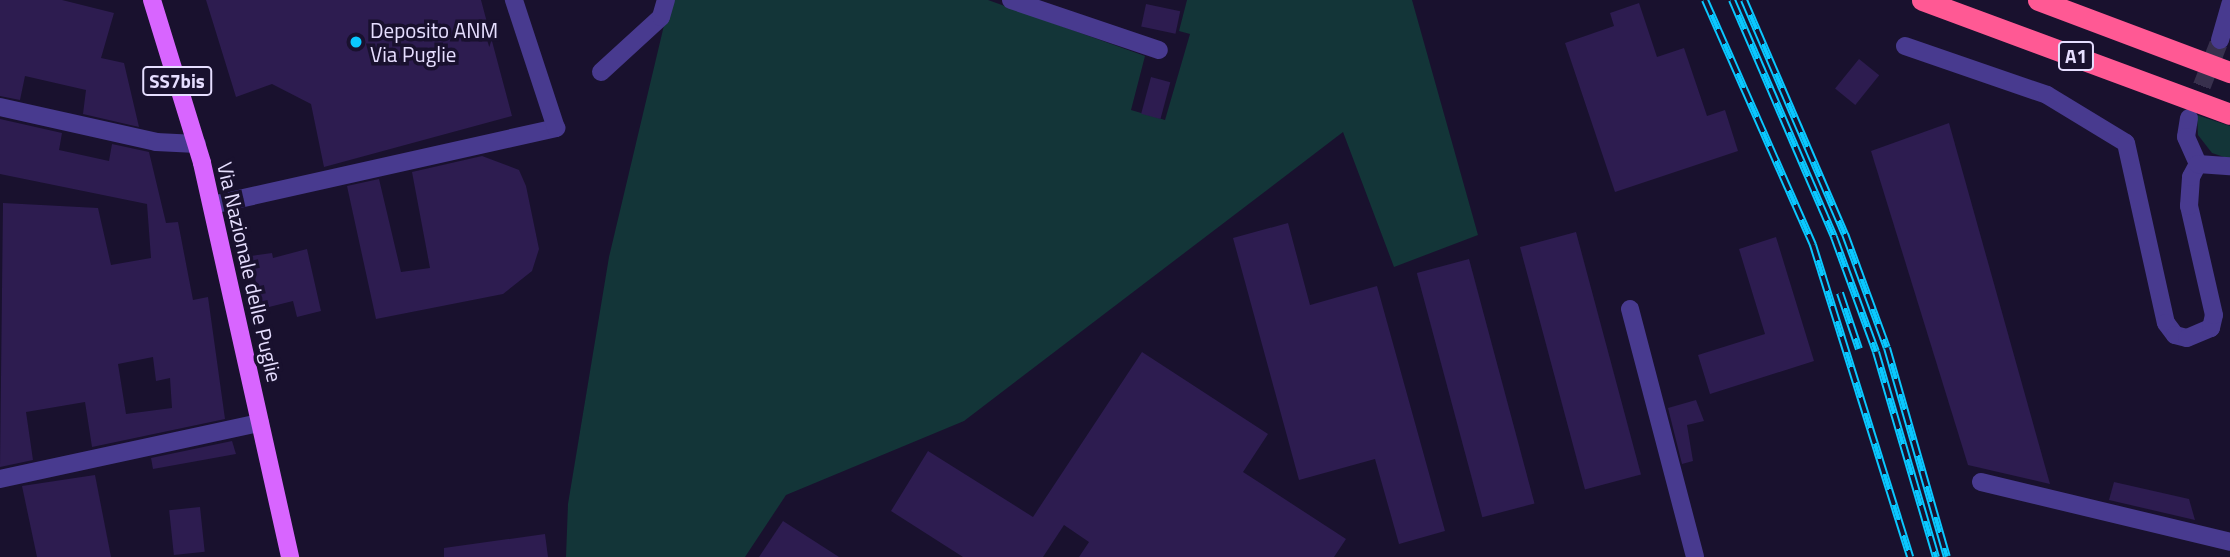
<!DOCTYPE html>
<style>
body{margin:0}
#map{position:relative;width:2230px;height:557px;overflow:hidden;background:#19112e;font-family:"Titillium Web",sans-serif}
div>[style]{position:absolute}
.green>*{inset:0;background:#133538}
.building>*{inset:0;background:#2d1c50;transform-origin:0 0}
.minor-tunnel>*{height:18px;margin-top:-9px;transform-origin:0;background:repeating-linear-gradient(90deg,#38304d 0 18px,transparent 0 27px)}
.minor>*{height:18px;margin:-9px;padding:0 9px;transform-origin:9px;border-radius:9px;background:#483a8f}
.major>*{height:18px;margin:-9px;padding:0 9px;transform-origin:9px;border-radius:9px;background:#d865ff}
.highway>*{height:21px;margin:-10.5px;padding:0 10.5px;transform-origin:10.5px;border-radius:10.5px;background:#ff5994}
.rail>*{height:8px;margin-top:-4px;transform-origin:0;background:repeating-linear-gradient(90deg,#19112e 0 16px,#0ac8ff 0 32px);box-sizing:border-box;border-block:2px solid #0ac8ff}
.dots>*{width:19px;height:19px;translate:-50% -50%;box-sizing:border-box;border:4px solid #19112e;border-radius:50%}
span{translate:-50% -50%;white-space:nowrap;text-align:center;line-height:1.15;-webkit-text-stroke:7px #19112e;paint-order:stroke}
.shield-label span{padding:2px 5px;background:#19112e;border:2px solid;border-radius:5px;-webkit-text-stroke-width:0}
.shield-label{font-size:19px;color:#e6deff;font-weight:700}
.poi-label{font-size:21px;color:#e6deff}
.left{translate:0 -50%;text-align:left}
.street-label{font-size:21px;color:#e6deff}
</style>
<div id="map">
<div class="green">
<i style="clip-path:polygon(670px 0,988px 0,1145px 56px,1131px 110px,1165px 120px,1190px 34px,1179px 31px,1187px 0,1412px 0,1478px 235px,1394px 267px,1343px 132px,964px 421px,786px 495px,745px 557px,566px 557px,568px 504px,609px 257px)"></i>
<i style="clip-path:polygon(2197px 115px,2230px 126px,2230px 159px,2212px 153px,2198px 135px)"></i>
</div>
<div class="building">
<i style="clip-path:polygon(0 0,62px 0,114px 13px,101px 58px,124px 63px,139px 127px,83px 114px,86px 90px,25px 76px,20px 100px,0 96px)"></i>
<i style="clip-path:polygon(206px 0,481px 0,512px 116px,324px 167px,311px 104px,272px 84px,236px 97px)"></i>
<i style="clip-path:polygon(1639px 3px,1657px 57px,1684px 48px,1707px 116px,1725px 110px,1738px 151px,1615px 192px,1565px 43px,1614px 26px,1610px 13px)"></i>
<i style="left:1146px;top:4px;width:35px;height:23px;rotate:12deg"></i>
<i style="left:1859px;top:59px;width:26px;height:38px;rotate:39deg"></i>
<i style="left:1151px;top:77px;width:20px;height:38px;rotate:15deg"></i>
<i style="clip-path:polygon(evenodd,0 119px,62px 133px,59px 150px,109px 161px,112px 144px,149px 152px,166px 223px,178px 222px,193px 300px,208px 297px,225px 419px,92px 447px,85px 402px,26px 412px,33px 460px,0 467px,3px 203px,98px 208px,111px 265px,151px 258px,147px 204px,0 174px,0 119px,153px 357px,156px 381px,170px 378px,172px 408px,126px 414px,118px 364px,153px 357px)"></i>
<i style="clip-path:polygon(1949px 123px,2050px 484px,1968px 465px,1871px 151px)"></i>
<i style="clip-path:polygon(482px 156px,519px 170px,526px 186px,539px 249px,532px 271px,503px 294px,376px 319px,347px 186px,379px 179px,401px 272px,430px 268px,412px 172px)"></i>
<i style="clip-path:polygon(1288px 223px,1310px 305px,1377px 286px,1445px 531px,1399px 544px,1375px 459px,1299px 480px,1233px 238px)"></i>
<i style="left:1576px;top:232px;width:251px;height:58px;rotate:75deg"></i>
<i style="clip-path:polygon(1776px 237px,1814px 361px,1710px 394px,1698px 355px,1765px 334px,1739px 249px)"></i>
<i style="clip-path:polygon(307px 249px,321px 311px,297px 317px,293px 301px,261px 309px,251px 256px,272px 253px,273px 258px)"></i>
<i style="left:1469px;top:259px;width:253px;height:54px;rotate:75deg"></i>
<i style="clip-path:polygon(1142px 352px,1268px 434px,1243px 472px,1346px 539px,1334px 557px,1079px 557px,1089px 542px,1064px 525px,1043px 557px,963px 557px,891px 511px,928px 451px,1033px 517px)"></i>
<i style="clip-path:polygon(1696px 400px,1704px 421px,1687px 425px,1693px 461px,1682px 464px,1668px 408px)"></i>
<i style="clip-path:polygon(232px 441px,236px 454px,153px 469px,151px 458px)"></i>
<i style="clip-path:polygon(95px 475px,111px 557px,37px 557px,22px 486px)"></i>
<i style="clip-path:polygon(2114px 482px,2189px 499px,2195px 520px,2109px 500px)"></i>
<i style="left:200px;top:507px;width:45px;height:31px;rotate:84deg"></i>
<i style="clip-path:polygon(783px 521px,839px 557px,759px 557px)"></i>
<i style="clip-path:polygon(545px 534px,548px 557px,444px 557px,444px 548px)"></i>
</div>
<div class="minor-tunnel">
<i style="left:2192px;top:111px;width:76px;rotate:-68.5deg"></i>
</div>
<div class="minor">
<i style="left:1011px;top:0;width:156px;rotate:18.7deg"></i>
<i style="left:2220px;top:40px;width:37px;rotate:-74deg"></i>
<i style="left:1905px;top:46px;width:150px;rotate:19deg"></i>
<i style="left:2047px;top:95px;width:92px;rotate:31.3deg"></i>
<i style="left:2126px;top:143px;width:184px;rotate:77.5deg"></i>
<i style="left:2166px;top:323px;width:15px;rotate:53deg"></i>
<i style="left:2175px;top:335px;width:12px;rotate:14deg"></i>
<i style="left:2187px;top:338px;width:26px;rotate:-23deg"></i>
<i style="left:2211px;top:328px;width:13px;rotate:-77deg"></i>
<i style="left:2214px;top:315px;width:112px;rotate:-102.9deg"></i>
<i style="left:2189px;top:206px;width:29px;rotate:-86deg"></i>
<i style="left:2191px;top:177px;width:15px;rotate:-62deg"></i>
<i style="left:601px;top:72px;width:81px;rotate:-42.5deg"></i>
<i style="left:661px;top:17px;width:18px;rotate:-74deg"></i>
<i style="left:0;top:107px;width:160px;rotate:12.6deg"></i>
<i style="left:156px;top:142px;width:41px;rotate:2.8deg"></i>
<i style="left:2189px;top:118px;width:19px;rotate:99deg"></i>
<i style="left:2186px;top:137px;width:30px;rotate:66deg"></i>
<i style="left:2198px;top:164px;width:32px;rotate:4deg"></i>
<i style="left:212px;top:205px;width:353px;rotate:-12.6deg"></i>
<i style="left:556px;top:128px;width:135px;rotate:-108.2deg"></i>
<i style="left:1630px;top:309px;width:256px;rotate:75.3deg"></i>
<i style="left:0;top:479px;width:266px;rotate:-12.2deg"></i>
<i style="left:1981px;top:482px;width:256px;rotate:13.5deg"></i>
</div>
<div class="major">
<i style="left:152px;top:0;width:170px;rotate:72.9deg"></i>
<i style="left:202px;top:163px;width:404px;rotate:77.4deg"></i>
</div>
<div class="highway">
<i style="left:1922px;top:0;width:328px;rotate:20.3deg"></i>
<i style="left:2038px;top:0;width:205px;rotate:20.6deg"></i>
</div>
<div class="rail">
<i style="left:1705px;top:0;width:268px;rotate:66.2deg"></i>
<i style="left:1813px;top:245px;width:327px;rotate:72.7deg"></i>
<i style="left:1732px;top:0;width:258px;rotate:66.7deg"></i>
<i style="left:1834px;top:237px;width:122px;rotate:69.9deg"></i>
<i style="left:1876px;top:352px;width:214px;rotate:73.7deg"></i>
<i style="left:1744px;top:0;width:255px;rotate:66.7deg"></i>
<i style="left:1845px;top:234px;width:121px;rotate:69.8deg"></i>
<i style="left:1887px;top:348px;width:217px;rotate:74deg"></i>
<i style="left:1840px;top:293px;width:59px;rotate:71.3deg"></i>
</div>
<div class="dots">
<i style="left:356px;top:42px;background:#0ac8ff"></i>
</div>
<div class="shield-label">
<span style="left:2076px;top:56px">A1</span>
<span style="left:177px;top:81px">SS7bis</span>
</div>
<div class="poi-label">
<span class="left" style="left:370px;top:42px">Deposito ANM<br>Via Puglie</span>
</div>
<div class="street-label">
<span style="left:250px;top:272px;rotate:77deg">Via Nazionale delle Puglie</span>
</div>
</div>
